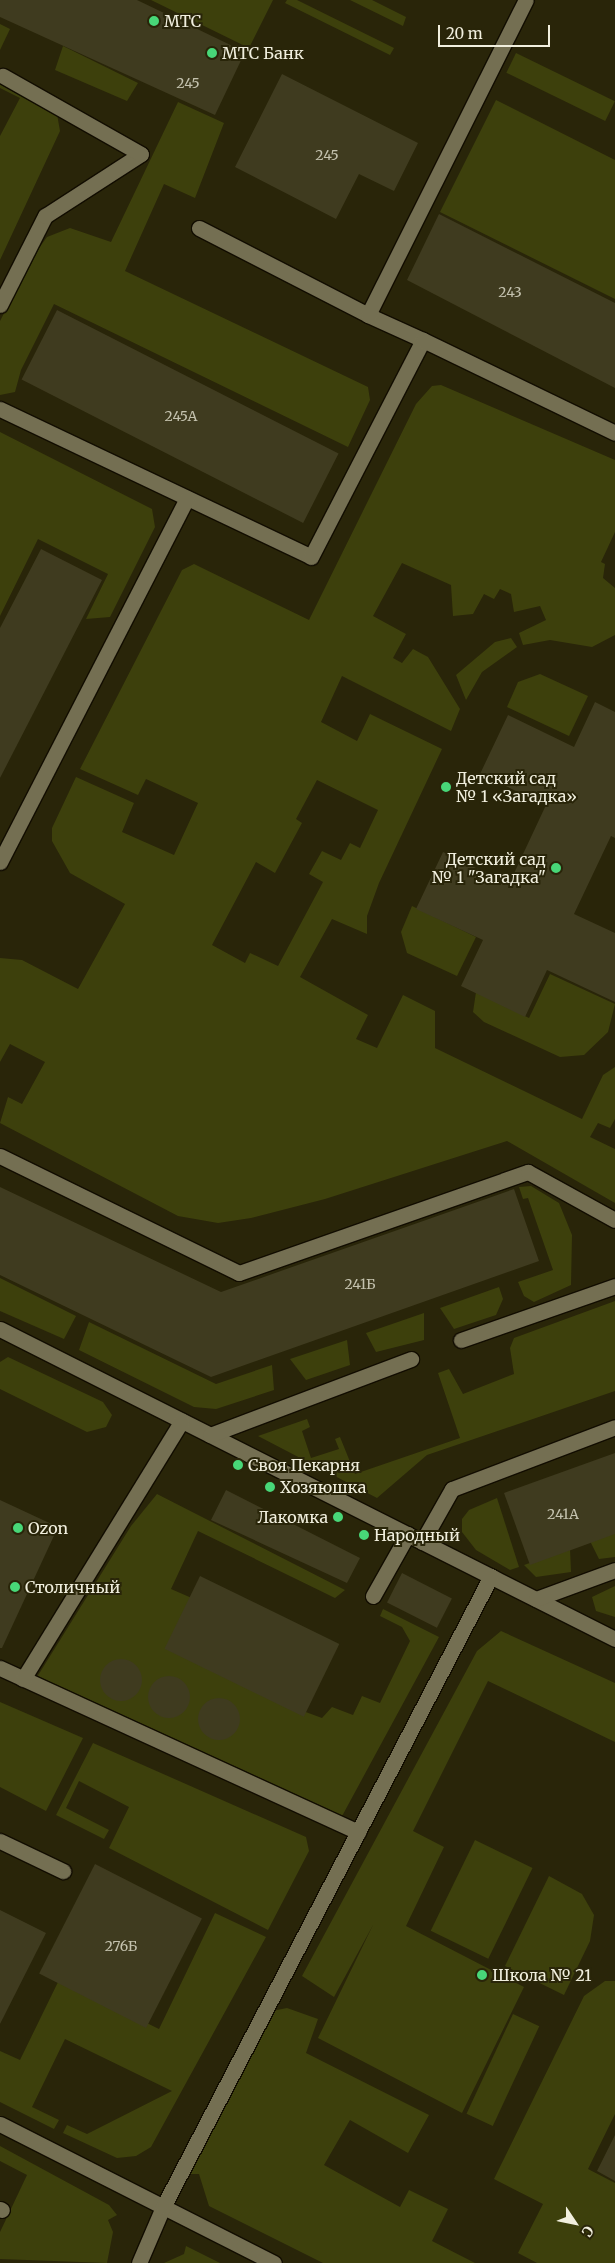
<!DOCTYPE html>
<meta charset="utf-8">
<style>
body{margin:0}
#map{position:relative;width:615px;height:2263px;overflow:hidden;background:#292509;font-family:Merriweather,serif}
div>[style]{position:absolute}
.green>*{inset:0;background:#3d400c;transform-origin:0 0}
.building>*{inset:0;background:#3f3b1f;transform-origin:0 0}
.round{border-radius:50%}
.roads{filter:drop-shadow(1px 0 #120d00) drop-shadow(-1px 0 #120d00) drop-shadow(0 1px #120d00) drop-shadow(0 -1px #120d00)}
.lane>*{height:15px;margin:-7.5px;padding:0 7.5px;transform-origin:7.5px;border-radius:7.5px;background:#746f52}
.dots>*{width:14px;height:14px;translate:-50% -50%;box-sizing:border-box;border:2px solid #292509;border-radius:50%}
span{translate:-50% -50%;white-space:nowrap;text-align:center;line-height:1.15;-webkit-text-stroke:4px #292509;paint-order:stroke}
.number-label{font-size:14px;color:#c4c2ae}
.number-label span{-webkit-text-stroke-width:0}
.poi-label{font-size:16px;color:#f1efde}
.left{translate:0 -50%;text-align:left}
.right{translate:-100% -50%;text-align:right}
.north{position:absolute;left:550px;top:2198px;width:50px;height:50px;-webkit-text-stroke:4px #292509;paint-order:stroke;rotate:124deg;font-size:14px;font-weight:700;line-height:20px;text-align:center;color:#f1efde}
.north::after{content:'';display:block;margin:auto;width:18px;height:22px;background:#f1efde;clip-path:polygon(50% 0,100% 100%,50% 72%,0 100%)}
.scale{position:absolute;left:438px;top:25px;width:112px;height:22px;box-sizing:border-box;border:2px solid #f1efde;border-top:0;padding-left:6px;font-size:15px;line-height:18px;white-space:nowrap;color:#f1efde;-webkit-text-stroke:4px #292509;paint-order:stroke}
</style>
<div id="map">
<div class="green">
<i style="clip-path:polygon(151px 0,273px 0,249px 48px)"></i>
<i style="clip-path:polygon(287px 0,297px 0,394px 48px,390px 55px,285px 3px)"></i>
<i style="clip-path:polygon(350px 0,372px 0,406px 17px,403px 26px)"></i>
<i style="clip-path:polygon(0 24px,10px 29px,0 50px)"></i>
<i style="clip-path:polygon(63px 46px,138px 83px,127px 101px,55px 70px)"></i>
<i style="left:516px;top:53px;width:110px;height:22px;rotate:26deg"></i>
<i style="clip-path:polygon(0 68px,57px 114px,60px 131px,0 260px,0 136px,20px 98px,0 88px)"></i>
<i style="clip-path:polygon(496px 100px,615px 160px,615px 299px,440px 212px)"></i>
<i style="clip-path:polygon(178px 102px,224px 123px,195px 198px,164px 184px,125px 271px,368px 387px,370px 400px,348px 447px,54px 304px,21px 370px,15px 392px,0 395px,0 321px,34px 255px,47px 237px,70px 228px,111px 242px)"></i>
<i style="clip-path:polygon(evenodd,441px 385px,615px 460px,615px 532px,601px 562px,605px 564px,603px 578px,615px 588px,615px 635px,592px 647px,550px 640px,523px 645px,519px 633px,546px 620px,540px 606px,514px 612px,511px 594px,500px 589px,494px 599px,484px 594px,473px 614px,453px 616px,451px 585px,402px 563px,373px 616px,406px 634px,393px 658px,402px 663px,413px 649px,428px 657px,460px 709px,451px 731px,342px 676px,321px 722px,357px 741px,370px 714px,442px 749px,379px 883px,367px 916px,367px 934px,332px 919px,300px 977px,368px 1015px,356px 1039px,377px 1048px,403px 995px,435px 1011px,435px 1048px,582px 1119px,603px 1075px,615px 1067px,615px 1119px,610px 1128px,598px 1123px,590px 1137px,615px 1149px,615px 1203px,507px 1141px,325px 1199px,251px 1218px,218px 1223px,178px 1216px,0 1123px,8px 1097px,22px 1104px,45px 1062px,10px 1044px,0 1062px,0 958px,22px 960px,78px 989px,125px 904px,70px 873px,52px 841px,52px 828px,76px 777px,134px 803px,122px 832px,174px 855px,198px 803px,146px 779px,138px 795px,80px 769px,182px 570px,194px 564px,309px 620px,416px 404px,432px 386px,441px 385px,317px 780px,378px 810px,360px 848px,350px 843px,341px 860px,322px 851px,309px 874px,323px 882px,278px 966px,250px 953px,245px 963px,212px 945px,256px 862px,275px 873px,302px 823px,296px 819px,317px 780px)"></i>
<i style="clip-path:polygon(0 432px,152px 509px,155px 527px,110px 617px,86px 619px,108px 574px,38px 539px,0 616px)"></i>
<i style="clip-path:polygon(511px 638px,517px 647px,482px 672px,466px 700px,456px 675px,495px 642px)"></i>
<i style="clip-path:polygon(540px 674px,588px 696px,569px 736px,507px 707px,518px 682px)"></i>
<i style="clip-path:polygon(412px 906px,476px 937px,457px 976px,407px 953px,401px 932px)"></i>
<i style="clip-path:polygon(550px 974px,615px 1004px,608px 1032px,584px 1055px,560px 1057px,484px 1022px,473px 1012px,476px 992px,529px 1018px)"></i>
<i style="clip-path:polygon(531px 1186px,559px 1203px,572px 1235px,571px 1285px,534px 1302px,524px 1296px,518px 1282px,553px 1270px,528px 1198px,523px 1199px,519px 1187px)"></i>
<i style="clip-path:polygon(0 1278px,76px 1316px,64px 1339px,0 1311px)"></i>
<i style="clip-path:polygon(499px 1287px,503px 1299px,496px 1315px,454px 1329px,440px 1308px)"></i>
<i style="clip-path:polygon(615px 1301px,615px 1391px,427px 1455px,377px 1498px,258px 1436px,307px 1419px,310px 1427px,302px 1431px,311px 1458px,339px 1449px,335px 1439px,340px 1437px,355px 1474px,460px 1438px,438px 1373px,449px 1369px,463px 1394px,514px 1374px,510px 1348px,514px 1338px)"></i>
<i style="clip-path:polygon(424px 1313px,424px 1340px,376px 1352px,366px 1333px)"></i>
<i style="clip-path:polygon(89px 1322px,216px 1384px,272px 1365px,274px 1390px,216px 1409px,194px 1407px,79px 1350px)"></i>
<i style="clip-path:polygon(347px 1340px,350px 1365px,306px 1380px,290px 1359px)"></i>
<i style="clip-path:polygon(8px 1357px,103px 1402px,112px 1415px,106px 1427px,87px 1432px,0 1389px,0 1362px)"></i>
<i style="clip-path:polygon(157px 1494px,345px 1590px,335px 1598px,198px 1531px,171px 1589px,194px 1599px,303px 1711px,322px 1718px,332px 1707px,353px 1715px,362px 1696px,380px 1703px,410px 1641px,402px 1627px,380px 1616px,383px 1609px,439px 1637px,341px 1818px,37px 1677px,131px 1526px)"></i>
<i style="clip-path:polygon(497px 1498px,519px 1567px,510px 1570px,476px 1550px,462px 1532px,462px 1519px,469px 1510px)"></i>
<i style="clip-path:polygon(615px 1532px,615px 1557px,599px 1559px,590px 1541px)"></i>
<i style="clip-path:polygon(570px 1549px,571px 1572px,536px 1577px,524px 1565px)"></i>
<i style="clip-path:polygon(615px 1586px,615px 1617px,596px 1611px,592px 1597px)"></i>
<i style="clip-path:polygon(501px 1631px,615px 1683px,615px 1742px,488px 1681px,413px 1831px,444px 1847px,406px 1926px,524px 1987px,462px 2113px,318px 2038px,373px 1925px,334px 1997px,302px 1976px,477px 1651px)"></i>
<i style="clip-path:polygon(0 1702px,83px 1738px,46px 1811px,0 1787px)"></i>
<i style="clip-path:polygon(93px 1743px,306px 1837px,309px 1851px,268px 1930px,109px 1848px,129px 1807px,79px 1781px,66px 1808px,109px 1830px,104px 1839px,56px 1815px)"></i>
<i style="left:475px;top:1840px;width:64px;height:101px;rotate:26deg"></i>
<i style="clip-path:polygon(549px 1876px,582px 1894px,594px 1915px,590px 1941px,564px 1995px,505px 1966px)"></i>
<i style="clip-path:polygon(215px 1913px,266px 1937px,151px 2147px,136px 2156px,117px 2158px,63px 2133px,67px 2125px,87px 2134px,172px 2091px,65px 2039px,32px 2107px,59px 2120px,54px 2129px,0 2102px,0 2051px,20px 2060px,59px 1980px,159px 2029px)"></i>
<i style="clip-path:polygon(605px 1981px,615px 1981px,615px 2114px,588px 2169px,615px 2183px,615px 2263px,537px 2263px,518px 2253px,543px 2204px,494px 2179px,584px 1996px)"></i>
<i style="clip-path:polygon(287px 2008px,318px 2019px,306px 2053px,429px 2115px,408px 2153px,350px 2120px,324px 2165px,400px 2207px,409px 2190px,448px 2209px,432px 2241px,475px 2263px,323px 2263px,209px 2206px,199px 2174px,190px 2174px,192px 2166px,272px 2011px)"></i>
<i style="left:513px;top:2014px;width:29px;height:110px;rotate:25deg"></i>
<i style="clip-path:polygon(0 2146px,109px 2205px,117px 2215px,108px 2220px,113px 2232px,107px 2263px,0 2259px,0 2232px,27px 2175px,0 2161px)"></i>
<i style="clip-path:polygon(186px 2246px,220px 2263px,164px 2263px,184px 2254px)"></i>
</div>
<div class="building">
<i style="clip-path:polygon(0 0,137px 0,245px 52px,215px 115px,0 17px)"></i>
<i style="clip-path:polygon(282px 74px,418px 143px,394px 191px,359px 174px,336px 219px,235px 167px)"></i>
<i style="clip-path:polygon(439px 214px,615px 303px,615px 388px,407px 280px)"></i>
<i style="left:57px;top:310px;width:316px;height:78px;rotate:27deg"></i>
<i style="clip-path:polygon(41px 549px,102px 580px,0 778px,0 628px)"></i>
<i style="clip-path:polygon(595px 702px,615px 712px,615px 838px,611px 836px,574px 914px,615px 933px,615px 1002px,547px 970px,525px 1017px,461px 986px,483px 940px,416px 909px,443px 852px,509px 884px,546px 805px,480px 774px,508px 715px,574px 747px)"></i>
<i style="clip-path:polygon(0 1187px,221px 1292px,514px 1189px,539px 1261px,211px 1377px,0 1275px)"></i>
<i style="clip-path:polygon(615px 1453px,615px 1534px,530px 1565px,504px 1493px)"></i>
<i style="clip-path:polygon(226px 1490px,360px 1558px,347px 1583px,211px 1520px)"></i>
<i style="clip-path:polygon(0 1500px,58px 1527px,2px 1648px,0 1648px)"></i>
<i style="left:402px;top:1573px;width:56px;height:33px;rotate:27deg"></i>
<i style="left:200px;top:1576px;width:155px;height:81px;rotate:26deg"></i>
<i class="round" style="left:100px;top:1659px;width:42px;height:42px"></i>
<i class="round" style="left:148px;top:1676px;width:42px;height:42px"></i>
<i class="round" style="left:198px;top:1698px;width:42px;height:42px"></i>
<i style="left:95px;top:1864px;width:120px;height:123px;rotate:27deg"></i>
<i style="clip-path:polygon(0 1910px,46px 1933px,0 2024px)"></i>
<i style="clip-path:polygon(615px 2135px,615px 2181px,597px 2171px)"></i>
</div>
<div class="roads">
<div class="lane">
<i style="left:199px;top:228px;width:190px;rotate:27.2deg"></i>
<i style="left:0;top:305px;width:100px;rotate:-63.2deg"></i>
<i style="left:45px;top:216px;width:114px;rotate:-32.9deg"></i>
<i style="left:141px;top:154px;width:159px;rotate:-150.5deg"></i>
<i style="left:423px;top:340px;width:60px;rotate:-155.6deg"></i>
<i style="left:368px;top:315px;width:352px;rotate:-63.4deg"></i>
<i style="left:0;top:409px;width:344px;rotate:25.4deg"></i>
<i style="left:311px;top:557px;width:244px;rotate:-62.7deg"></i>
<i style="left:423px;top:340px;width:213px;rotate:25.8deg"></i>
<i style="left:0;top:862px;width:409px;rotate:-62.8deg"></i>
<i style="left:0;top:1156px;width:266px;rotate:26.1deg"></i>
<i style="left:239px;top:1273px;width:306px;rotate:-19.3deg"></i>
<i style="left:528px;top:1172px;width:99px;rotate:28.9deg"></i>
<i style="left:0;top:1329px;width:689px;rotate:26.75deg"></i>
<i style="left:461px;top:1340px;width:163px;rotate:-19.3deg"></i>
<i style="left:210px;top:1435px;width:215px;rotate:-20.7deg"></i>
<i style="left:422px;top:1542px;width:61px;rotate:-60.5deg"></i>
<i style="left:452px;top:1489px;width:174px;rotate:-20.8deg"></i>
<i style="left:373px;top:1596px;width:71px;rotate:-60.6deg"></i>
<i style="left:536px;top:1599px;width:84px;rotate:-20.2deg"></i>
<i style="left:0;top:1668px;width:394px;rotate:24.6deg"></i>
<i style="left:23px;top:1679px;width:303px;rotate:-58.4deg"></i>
<i style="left:0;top:1841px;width:70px;rotate:25.5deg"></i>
<i style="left:0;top:2124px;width:307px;rotate:26.9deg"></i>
<i style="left:0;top:2209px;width:2px;rotate:27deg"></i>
<i style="left:139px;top:2263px;width:61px;rotate:-66.8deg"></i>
<i style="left:163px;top:2207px;width:711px;rotate:-62.53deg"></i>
</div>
</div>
<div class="dots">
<i style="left:154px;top:21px;background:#48d778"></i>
<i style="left:212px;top:53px;background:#48d778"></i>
<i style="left:446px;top:787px;background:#48d778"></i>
<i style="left:556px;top:868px;background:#48d778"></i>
<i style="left:238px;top:1465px;background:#48d778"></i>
<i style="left:270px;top:1487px;background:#48d778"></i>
<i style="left:338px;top:1517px;background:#48d778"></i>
<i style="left:18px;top:1528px;background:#48d778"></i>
<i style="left:364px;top:1535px;background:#48d778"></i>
<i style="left:15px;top:1587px;background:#48d778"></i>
<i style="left:482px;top:1975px;background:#48d778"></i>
</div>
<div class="number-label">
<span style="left:188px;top:83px">245</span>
<span style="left:327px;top:155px">245</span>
<span style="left:510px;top:292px">243</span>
<span style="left:181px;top:416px">245А</span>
<span style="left:360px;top:1284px">241Б</span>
<span style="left:563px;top:1514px">241А</span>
<span style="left:121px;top:1946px">276Б</span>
</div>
<div class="poi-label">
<span class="left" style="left:164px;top:21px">МТС</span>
<span class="left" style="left:222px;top:53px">МТС Банк</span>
<span class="left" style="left:456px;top:787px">Детский сад<br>№ 1 «Загадка»</span>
<span class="right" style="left:546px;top:868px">Детский сад<br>№ 1 "Загадка"</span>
<span class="left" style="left:248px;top:1465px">Своя Пекарня</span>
<span class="left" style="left:280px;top:1487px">Хозяюшка</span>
<span class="right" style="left:328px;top:1517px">Лакомка</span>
<span class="left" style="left:28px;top:1528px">Ozon</span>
<span class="left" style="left:374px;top:1535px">Народный</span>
<span class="left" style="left:25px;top:1587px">Столичный</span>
<span class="left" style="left:492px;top:1975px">Школа № 21</span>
</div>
<div class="north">С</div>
<div class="scale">20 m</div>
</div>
